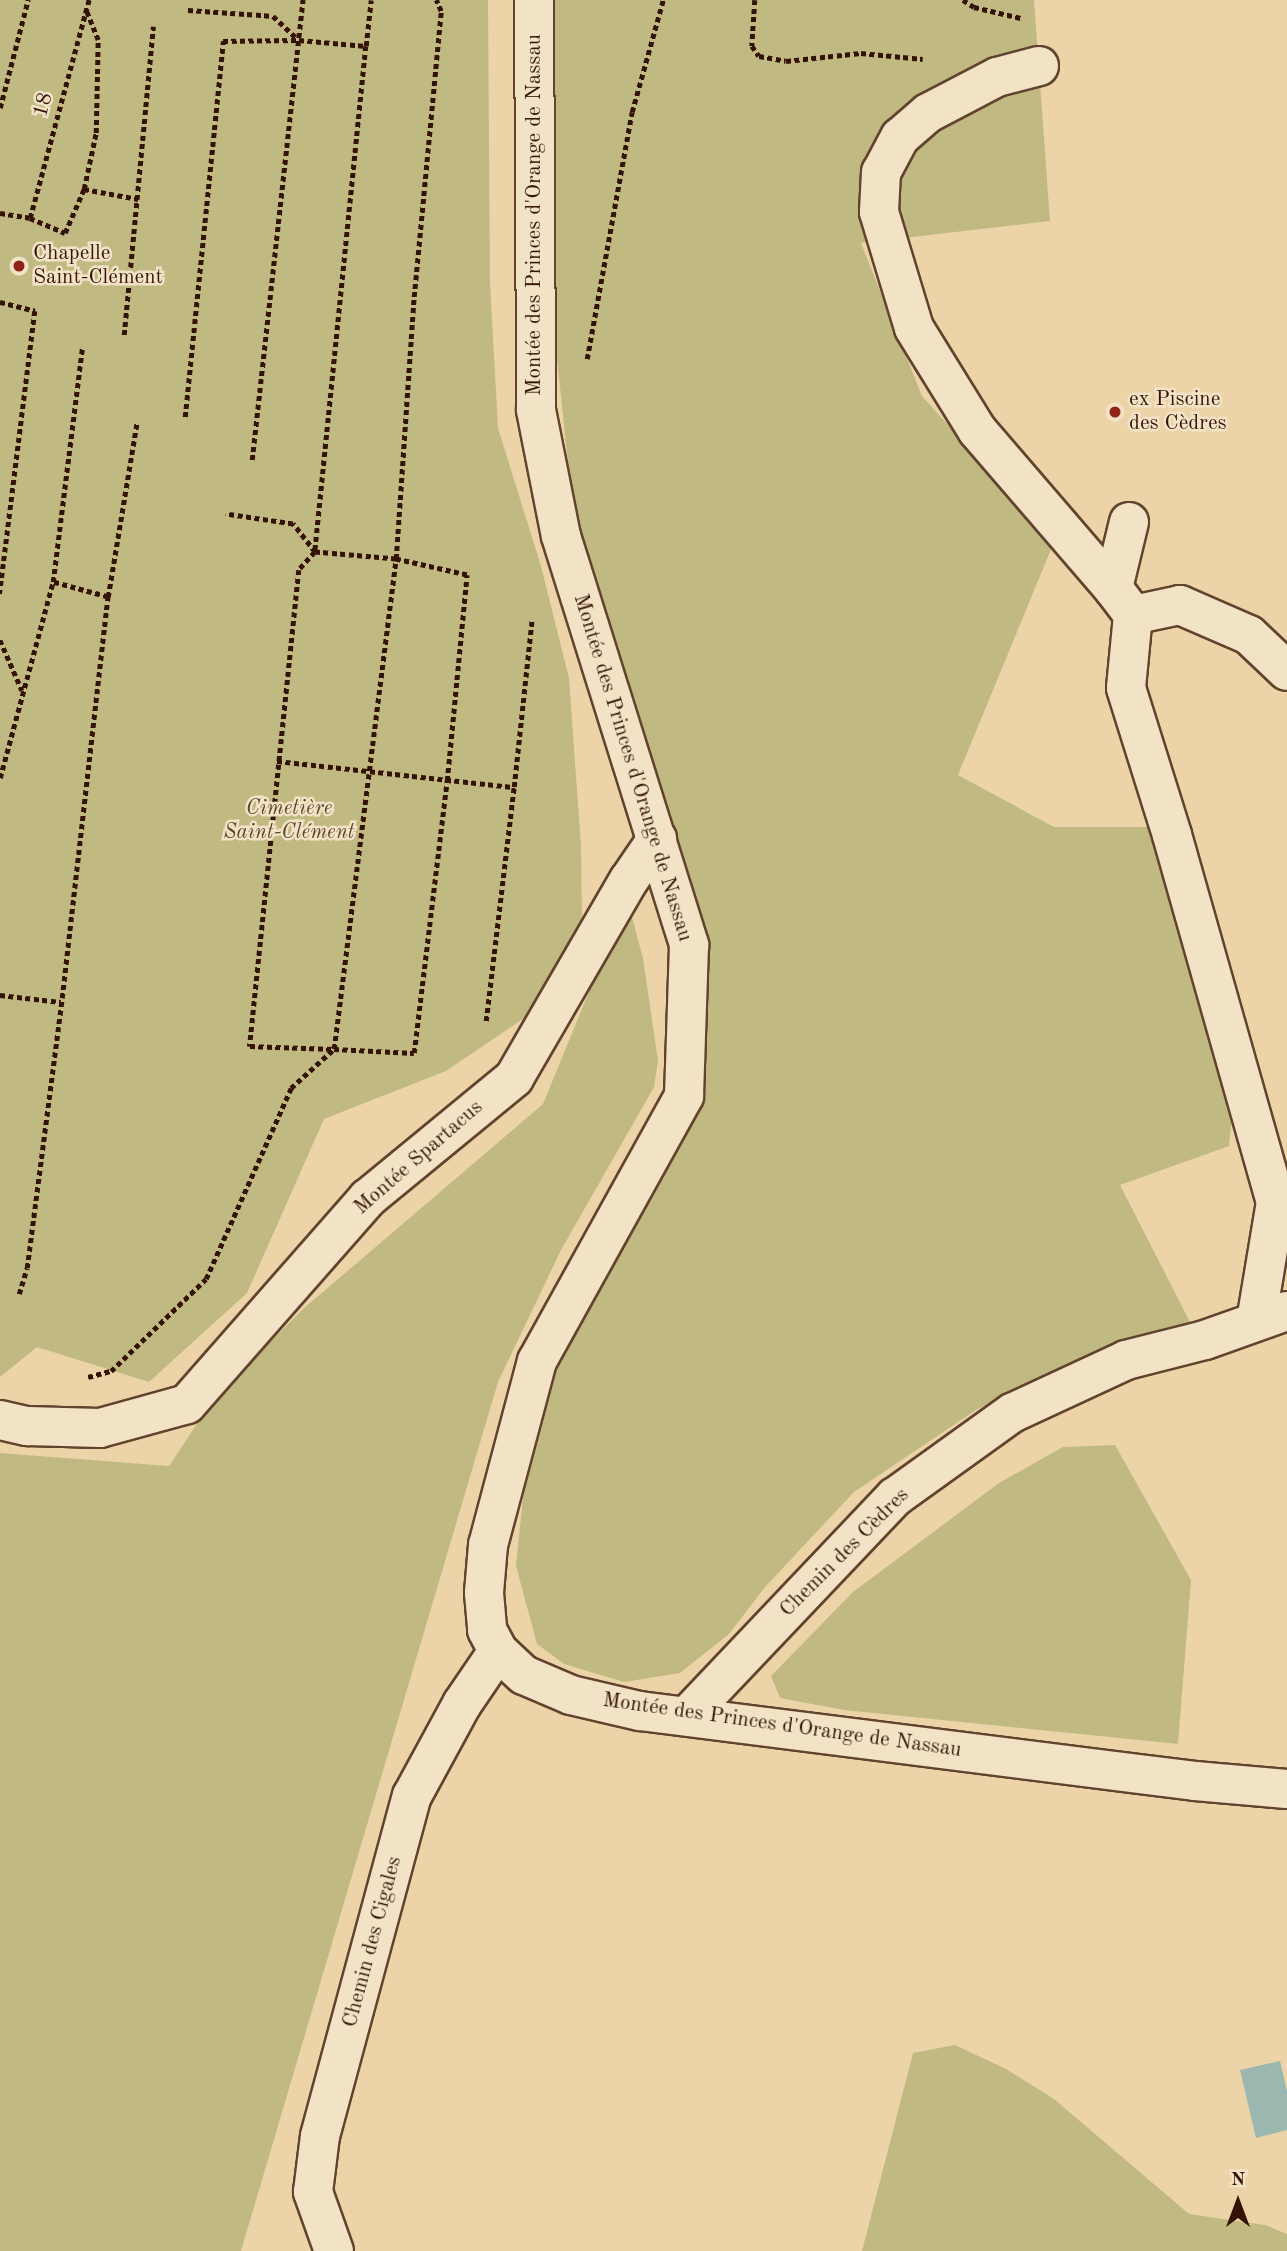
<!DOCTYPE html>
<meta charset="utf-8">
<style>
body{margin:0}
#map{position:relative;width:1287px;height:2251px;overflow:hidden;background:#ecd4a8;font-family:"Old Standard TT",serif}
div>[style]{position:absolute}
.green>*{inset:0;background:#c0ba82}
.water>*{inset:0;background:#9ab7b0}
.path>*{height:4.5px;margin-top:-2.25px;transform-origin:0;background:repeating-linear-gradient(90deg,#341306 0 5px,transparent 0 8.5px)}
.roads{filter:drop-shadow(2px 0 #62432e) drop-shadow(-2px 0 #62432e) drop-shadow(0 2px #62432e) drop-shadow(0 -2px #62432e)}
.minor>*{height:38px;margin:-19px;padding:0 19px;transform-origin:19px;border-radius:19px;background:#f3e3c6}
.dots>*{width:19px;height:19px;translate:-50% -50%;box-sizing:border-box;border:4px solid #f3e3c6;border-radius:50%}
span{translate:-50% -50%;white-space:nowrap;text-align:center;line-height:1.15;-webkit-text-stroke:5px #f3e3c6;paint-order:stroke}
.street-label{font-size:21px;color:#341306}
.poi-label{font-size:21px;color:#341306}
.left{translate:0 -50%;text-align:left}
.park-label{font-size:21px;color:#5e452b;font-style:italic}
.north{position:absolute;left:1203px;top:2167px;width:70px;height:70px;-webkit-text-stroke:5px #f3e3c6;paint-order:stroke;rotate:0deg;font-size:19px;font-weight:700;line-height:28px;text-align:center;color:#341306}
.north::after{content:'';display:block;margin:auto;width:24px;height:32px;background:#341306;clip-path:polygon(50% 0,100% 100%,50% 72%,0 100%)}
</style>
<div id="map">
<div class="green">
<i style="clip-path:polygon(0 0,488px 0,490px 283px,498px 428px,541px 566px,569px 678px,581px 846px,582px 926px,545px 1004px,446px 1071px,324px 1119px,247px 1293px,149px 1382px,37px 1347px,0 1377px)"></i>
<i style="clip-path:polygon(551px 0,1034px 0,1050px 221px,861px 243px,922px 396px,1054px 542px,958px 775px,1054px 827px,1155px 827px,1235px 1085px,1229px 1146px,1120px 1185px,1190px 1322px,1052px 1372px,976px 1410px,854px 1492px,766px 1586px,729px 1634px,680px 1673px,624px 1682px,564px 1664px,537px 1644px,516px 1566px,526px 1468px,546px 1365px,695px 1102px,665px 800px,575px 531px,549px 282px)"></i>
<i style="clip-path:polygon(627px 899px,643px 958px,658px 1061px,654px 1087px,561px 1250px,498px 1382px,241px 2251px,0 2251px,0 1453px,169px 1466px,212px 1401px,303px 1309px,543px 1104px)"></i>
<i style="clip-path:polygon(1115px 1445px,1191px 1580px,1178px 1744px,844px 1710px,780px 1698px,771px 1676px,853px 1592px,999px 1483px,1063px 1447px)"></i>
<i style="clip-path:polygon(955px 2045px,1006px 2069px,1054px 2099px,1189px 2214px,1265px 2225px,1287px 2234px,1287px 2251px,862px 2251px,913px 2053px)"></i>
</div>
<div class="water">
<i style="clip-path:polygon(1280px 2061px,1287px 2091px,1287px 2130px,1256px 2138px,1240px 2070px)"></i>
</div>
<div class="path">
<i style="left:755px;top:0;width:46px;rotate:93.7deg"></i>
<i style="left:752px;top:46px;width:12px;rotate:55deg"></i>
<i style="left:759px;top:56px;width:27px;rotate:10deg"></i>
<i style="left:786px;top:61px;width:75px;rotate:-6.1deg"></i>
<i style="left:861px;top:53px;width:62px;rotate:5.5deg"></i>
<i style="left:963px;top:0;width:13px;rotate:32deg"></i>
<i style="left:974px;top:7px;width:48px;rotate:13.2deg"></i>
<i style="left:188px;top:10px;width:85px;rotate:4deg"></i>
<i style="left:273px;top:16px;width:34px;rotate:43deg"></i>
<i style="left:366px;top:46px;width:46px;rotate:-83.8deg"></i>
<i style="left:0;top:108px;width:112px;rotate:-75.5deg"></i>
<i style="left:84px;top:189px;width:55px;rotate:10.5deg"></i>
<i style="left:0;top:213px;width:30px;rotate:9deg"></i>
<i style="left:30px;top:218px;width:38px;rotate:23deg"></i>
<i style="left:65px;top:233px;width:48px;rotate:-66.6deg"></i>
<i style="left:84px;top:189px;width:57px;rotate:-77.9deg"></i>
<i style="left:96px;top:133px;width:93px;rotate:-88.8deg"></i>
<i style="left:98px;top:40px;width:31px;rotate:-112deg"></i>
<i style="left:30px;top:218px;width:226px;rotate:-74.9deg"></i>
<i style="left:0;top:302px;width:36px;rotate:14deg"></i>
<i style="left:35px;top:311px;width:285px;rotate:97.1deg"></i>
<i style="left:124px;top:335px;width:310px;rotate:-84.6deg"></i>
<i style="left:587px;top:359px;width:251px;rotate:-79.7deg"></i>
<i style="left:632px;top:112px;width:116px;rotate:-74.5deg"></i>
<i style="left:185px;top:417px;width:378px;rotate:-84.2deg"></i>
<i style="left:223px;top:41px;width:76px;rotate:-0.8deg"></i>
<i style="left:299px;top:40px;width:67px;rotate:5.1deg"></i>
<i style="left:366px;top:46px;width:509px;rotate:95.76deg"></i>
<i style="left:315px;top:552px;width:24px;rotate:132deg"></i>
<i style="left:299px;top:570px;width:479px;rotate:95.9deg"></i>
<i style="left:250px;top:1046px;width:84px;rotate:2deg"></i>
<i style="left:334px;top:1049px;width:494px;rotate:-82.8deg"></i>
<i style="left:396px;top:559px;width:81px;rotate:-175.1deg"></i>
<i style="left:315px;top:552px;width:36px;rotate:-128deg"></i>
<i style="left:293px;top:524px;width:68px;rotate:-171.5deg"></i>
<i style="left:252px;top:460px;width:463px;rotate:-83.7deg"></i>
<i style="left:108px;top:597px;width:178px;rotate:-80.6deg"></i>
<i style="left:0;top:640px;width:55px;rotate:66.3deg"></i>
<i style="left:277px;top:761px;width:238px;rotate:6.3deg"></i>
<i style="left:514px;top:787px;width:170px;rotate:-83.9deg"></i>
<i style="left:0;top:778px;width:203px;rotate:-74.9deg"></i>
<i style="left:53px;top:582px;width:235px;rotate:-82.9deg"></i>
<i style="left:0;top:995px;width:61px;rotate:6.5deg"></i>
<i style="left:486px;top:1021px;width:236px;rotate:-83.2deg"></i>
<i style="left:19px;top:1294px;width:27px;rotate:-73deg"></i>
<i style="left:27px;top:1268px;width:272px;rotate:-82.6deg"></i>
<i style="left:62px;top:998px;width:404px;rotate:-83.5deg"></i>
<i style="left:108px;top:597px;width:57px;rotate:-164.7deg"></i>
<i style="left:88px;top:1377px;width:24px;rotate:-15deg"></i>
<i style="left:111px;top:1371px;width:132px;rotate:-44.1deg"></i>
<i style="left:206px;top:1279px;width:209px;rotate:-66deg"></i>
<i style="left:291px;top:1088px;width:58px;rotate:-42.2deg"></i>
<i style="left:334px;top:1049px;width:80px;rotate:2.9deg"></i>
<i style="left:414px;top:1053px;width:274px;rotate:-83.1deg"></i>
<i style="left:447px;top:781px;width:207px;rotate:-84.5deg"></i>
<i style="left:467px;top:575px;width:73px;rotate:-167.3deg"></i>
<i style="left:396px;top:559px;width:263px;rotate:-86.1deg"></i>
<i style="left:414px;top:297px;width:287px;rotate:-84.6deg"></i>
<i style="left:441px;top:11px;width:12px;rotate:-114deg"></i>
</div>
<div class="roads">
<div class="minor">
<i style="left:534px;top:0;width:410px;rotate:89.7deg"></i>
<i style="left:536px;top:410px;width:128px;rotate:78.8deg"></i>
<i style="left:561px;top:536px;width:429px;rotate:72.6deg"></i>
<i style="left:689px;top:945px;width:151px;rotate:91.9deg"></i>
<i style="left:684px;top:1096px;width:303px;rotate:119deg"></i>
<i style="left:537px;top:1361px;width:190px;rotate:104.9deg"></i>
<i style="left:488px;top:1545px;width:48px;rotate:94.8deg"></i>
<i style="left:484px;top:1593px;width:37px;rotate:85deg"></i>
<i style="left:487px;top:1630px;width:24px;rotate:62deg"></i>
<i style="left:498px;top:1651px;width:35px;rotate:43deg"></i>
<i style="left:524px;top:1675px;width:51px;rotate:23.1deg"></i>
<i style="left:571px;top:1695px;width:71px;rotate:13.1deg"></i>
<i style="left:640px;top:1711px;width:559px;rotate:7.19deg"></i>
<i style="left:1195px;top:1781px;width:92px;rotate:5deg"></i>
<i style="left:1039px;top:66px;width:43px;rotate:165.3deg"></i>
<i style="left:997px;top:77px;width:78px;rotate:152.4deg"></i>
<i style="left:928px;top:113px;width:37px;rotate:139deg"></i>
<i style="left:900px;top:137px;width:40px;rotate:118deg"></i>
<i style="left:881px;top:172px;width:40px;rotate:92.9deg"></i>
<i style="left:879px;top:212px;width:121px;rotate:73.2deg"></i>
<i style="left:914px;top:328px;width:120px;rotate:58.3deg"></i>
<i style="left:977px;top:430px;width:208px;rotate:49.3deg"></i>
<i style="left:1129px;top:522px;width:68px;rotate:103.6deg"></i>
<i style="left:1113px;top:588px;width:34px;rotate:53deg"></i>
<i style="left:1133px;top:615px;width:73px;rotate:95.5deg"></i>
<i style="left:1126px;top:688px;width:154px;rotate:72.6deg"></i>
<i style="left:1172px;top:835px;width:381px;rotate:74.2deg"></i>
<i style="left:1276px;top:1202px;width:121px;rotate:99.5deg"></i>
<i style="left:1133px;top:615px;width:48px;rotate:-12deg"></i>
<i style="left:1180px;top:605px;width:75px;rotate:23.5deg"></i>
<i style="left:1249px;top:635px;width:52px;rotate:43.5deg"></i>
<i style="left:0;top:1420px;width:28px;rotate:13deg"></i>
<i style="left:27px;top:1426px;width:73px;rotate:1.6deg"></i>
<i style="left:100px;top:1428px;width:90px;rotate:-15.4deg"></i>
<i style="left:187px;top:1404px;width:274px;rotate:-48.7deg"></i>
<i style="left:368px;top:1198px;width:189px;rotate:-39.4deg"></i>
<i style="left:514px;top:1078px;width:229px;rotate:-59.9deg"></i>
<i style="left:629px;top:880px;width:50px;rotate:-55.7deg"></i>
<i style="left:687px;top:1716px;width:302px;rotate:-46.5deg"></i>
<i style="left:895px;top:1497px;width:144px;rotate:-35.7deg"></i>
<i style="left:1012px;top:1413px;width:126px;rotate:-24.9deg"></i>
<i style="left:1126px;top:1360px;width:81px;rotate:-14.2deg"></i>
<i style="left:1205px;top:1340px;width:87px;rotate:-19.5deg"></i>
<i style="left:334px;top:2251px;width:63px;rotate:-109.6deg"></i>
<i style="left:313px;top:2192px;width:56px;rotate:-82.9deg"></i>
<i style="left:320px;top:2136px;width:352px;rotate:-74.9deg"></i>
<i style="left:412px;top:1796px;width:105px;rotate:-61.5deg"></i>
<i style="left:462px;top:1704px;width:64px;rotate:-55.8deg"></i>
</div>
</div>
<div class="dots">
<i style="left:19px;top:266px;background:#8f2418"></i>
<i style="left:1115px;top:412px;background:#8f2418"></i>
</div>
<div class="street-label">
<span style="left:44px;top:105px;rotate:-75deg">18</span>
<span style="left:535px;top:215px;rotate:-90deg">Montée des Princes d'Orange de Nassau</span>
<span style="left:632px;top:768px;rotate:73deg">Montée des Princes d'Orange de Nassau</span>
<span style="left:419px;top:1158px;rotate:-41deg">Montée Spartacus</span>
<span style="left:845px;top:1553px;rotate:-45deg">Chemin des Cèdres</span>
<span style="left:782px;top:1726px;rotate:8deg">Montée des Princes d'Orange de Nassau</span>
<span style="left:373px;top:1942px;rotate:-75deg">Chemin des Cigales</span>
</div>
<div class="poi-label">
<span class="left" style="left:33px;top:266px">Chapelle<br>Saint-Clément</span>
<span class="left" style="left:1129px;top:412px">ex Piscine<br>des Cèdres</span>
</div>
<div class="park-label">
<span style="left:289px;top:821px">Cimetière<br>Saint-Clément</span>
</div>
<div class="north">N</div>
</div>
